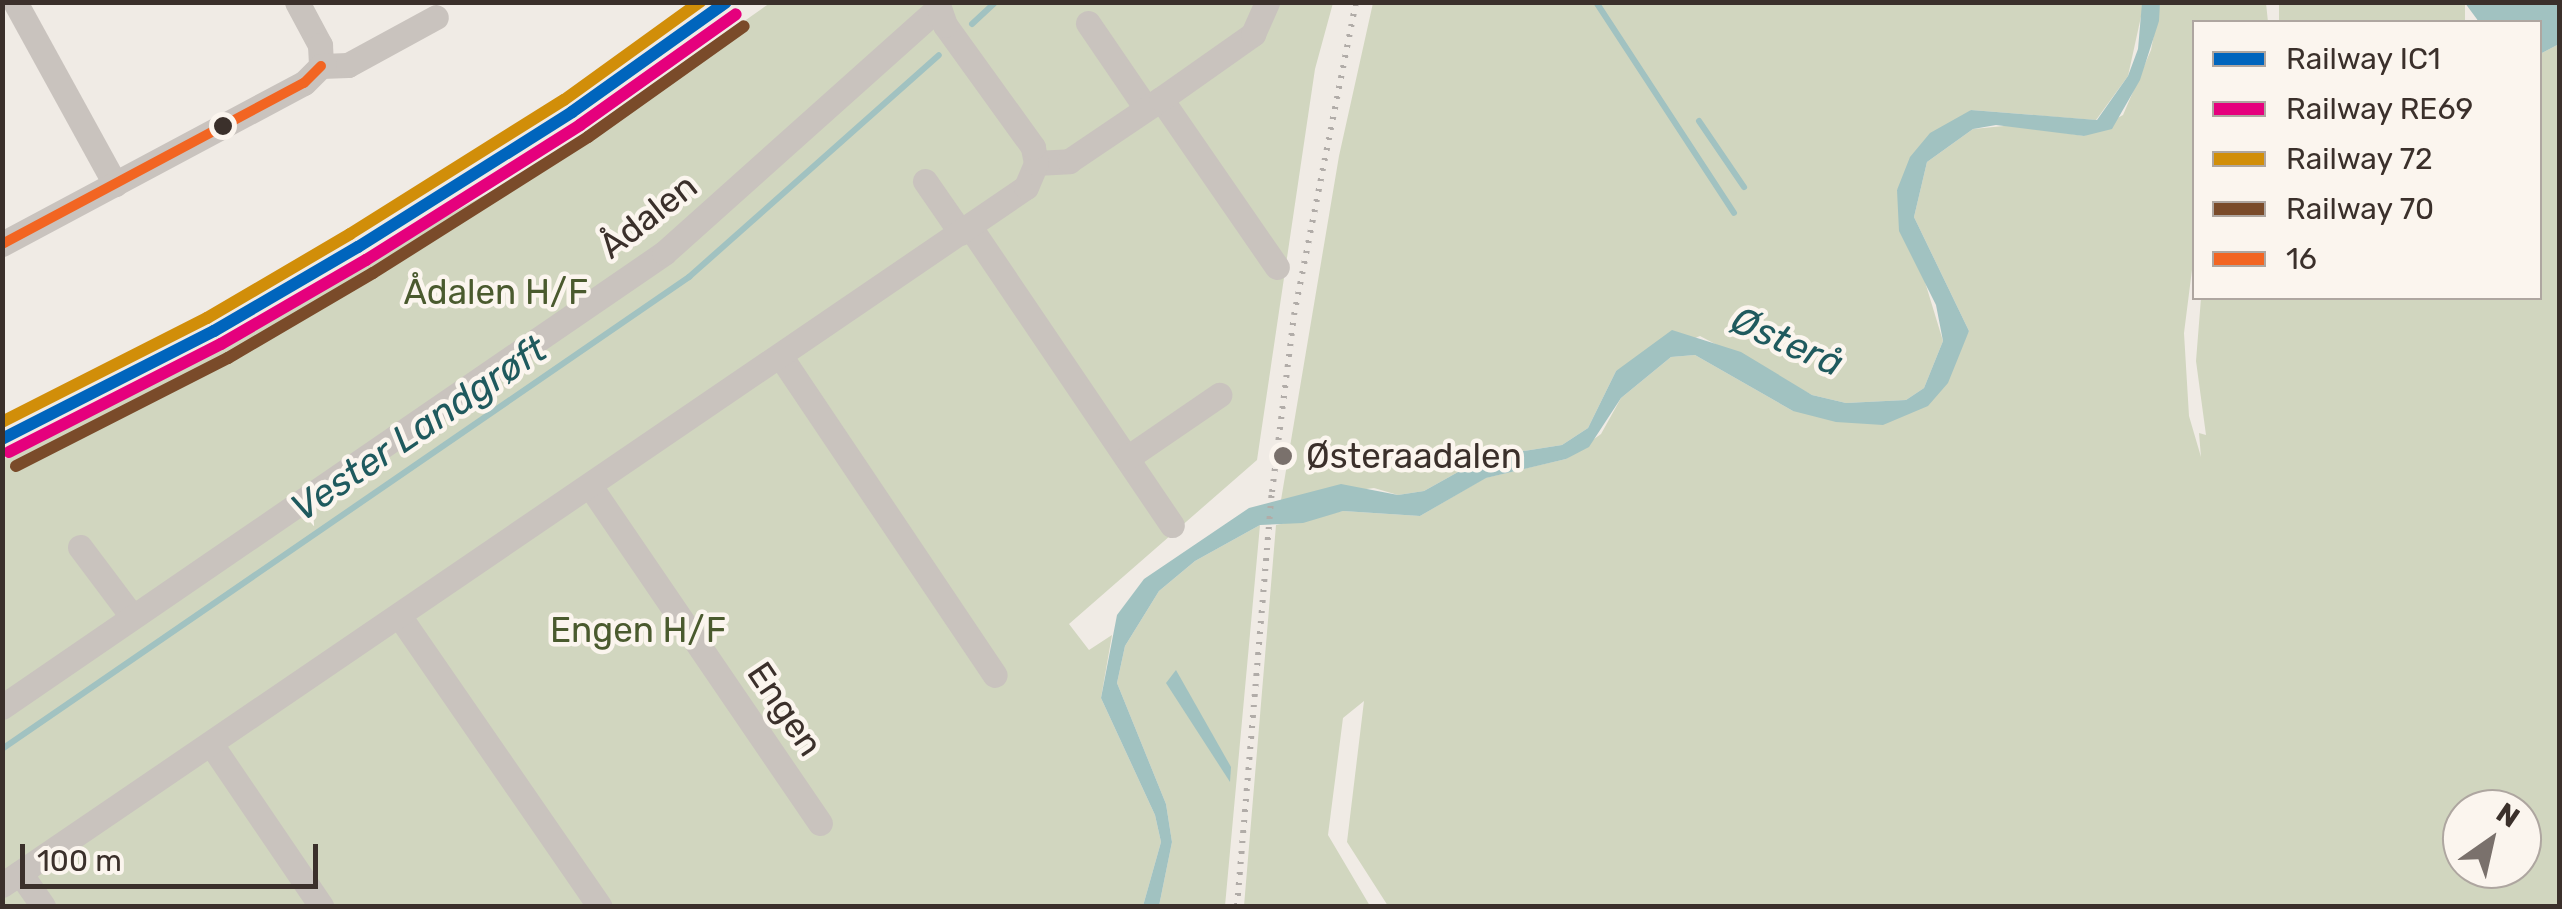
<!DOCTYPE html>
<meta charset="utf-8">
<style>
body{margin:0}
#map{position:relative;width:2562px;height:909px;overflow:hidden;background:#f0ebe5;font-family:Rubik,sans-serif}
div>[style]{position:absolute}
.green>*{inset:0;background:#d1d6bf;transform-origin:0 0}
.water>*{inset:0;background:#a1c2c1}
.stream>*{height:6px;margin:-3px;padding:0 3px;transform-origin:3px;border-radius:3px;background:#a1c2c1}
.minor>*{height:25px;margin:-12.5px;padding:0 12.5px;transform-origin:12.5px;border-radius:12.5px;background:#c9c3be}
.rail>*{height:6px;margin-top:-3px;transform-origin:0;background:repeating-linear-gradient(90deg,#b1aca8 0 2.5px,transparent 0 10.5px)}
.bus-1>*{height:10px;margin:-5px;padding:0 5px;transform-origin:5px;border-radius:5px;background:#f26522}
.rail-1>*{height:12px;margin:-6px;padding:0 6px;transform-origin:6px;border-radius:6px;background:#0065bd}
.rail-2>*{height:12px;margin:-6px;padding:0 6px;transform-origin:6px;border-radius:6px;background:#e5007d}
.rail-3>*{height:12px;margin:-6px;padding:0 6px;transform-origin:6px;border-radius:6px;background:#d18e09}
.rail-4>*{height:12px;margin:-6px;padding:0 6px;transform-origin:6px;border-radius:6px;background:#7a4b2a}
.dots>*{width:28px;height:28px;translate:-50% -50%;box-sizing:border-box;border:5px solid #fbf5ee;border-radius:50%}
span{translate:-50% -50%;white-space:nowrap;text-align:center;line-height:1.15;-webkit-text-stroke:9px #fbf5ee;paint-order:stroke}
.street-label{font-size:35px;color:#3b302b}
.park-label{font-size:35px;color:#4a5a2e}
.poi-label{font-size:35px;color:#3b302b}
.left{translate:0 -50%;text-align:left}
.water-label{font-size:38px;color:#1f5a5e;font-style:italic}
.frame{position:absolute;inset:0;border:5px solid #3b302b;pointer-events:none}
.legend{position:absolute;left:2192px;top:20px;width:350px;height:280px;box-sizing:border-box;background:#fbf5ee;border:2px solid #aea6a0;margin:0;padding:12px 18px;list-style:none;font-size:30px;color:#3b302b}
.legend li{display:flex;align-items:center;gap:20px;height:50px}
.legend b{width:50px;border:2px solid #aea6a0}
.north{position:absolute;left:2442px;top:789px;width:100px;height:100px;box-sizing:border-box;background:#fbf5ee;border:2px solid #aea6a0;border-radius:50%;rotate:34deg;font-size:28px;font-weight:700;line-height:40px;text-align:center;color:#3b302b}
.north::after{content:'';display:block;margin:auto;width:35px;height:45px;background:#7a716c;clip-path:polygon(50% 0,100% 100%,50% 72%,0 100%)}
.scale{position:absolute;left:20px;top:844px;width:298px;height:45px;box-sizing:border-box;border:5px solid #3b302b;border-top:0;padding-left:12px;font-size:30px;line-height:35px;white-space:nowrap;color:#3b302b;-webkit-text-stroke:8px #fbf5ee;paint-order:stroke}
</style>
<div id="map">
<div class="green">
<i style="clip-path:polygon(770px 3px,1333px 3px,1315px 69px,1257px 460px,1069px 624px,1089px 650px,1112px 635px,1101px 698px,1155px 815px,1161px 842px,1143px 906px,3px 906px,3px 459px,538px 166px)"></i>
<i style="clip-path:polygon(1373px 3px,2142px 3px,2142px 12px,2128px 76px,2096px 120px,1971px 110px,1897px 190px,1943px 341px,1924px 388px,1906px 400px,1846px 403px,1812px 395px,1700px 336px,1616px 371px,1588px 428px,1562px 445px,1485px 457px,1424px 491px,1398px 495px,1374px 488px,1281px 500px,1339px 156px)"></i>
<i style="clip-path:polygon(evenodd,2160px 3px,2266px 3px,2268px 22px,2194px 22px,2194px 254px,2184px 333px,2189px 416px,2201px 457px,2199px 433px,2206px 435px,2196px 361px,2201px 298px,2540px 298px,2540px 54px,2559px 44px,2559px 906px,1388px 906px,1347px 842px,1364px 701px,1343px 718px,1328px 835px,1370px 906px,1244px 906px,1276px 525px,1343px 511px,1420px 516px,1485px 478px,1566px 459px,1601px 434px,1621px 398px,1671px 357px,1695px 355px,1793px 411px,1927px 406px,1969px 331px,1914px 217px,1927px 162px,1973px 129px,2014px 125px,2084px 136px,2123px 115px,2151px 50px,2160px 3px,2462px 809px,2522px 809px,2522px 869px,2462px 869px,2462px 809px)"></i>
<i style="left:2279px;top:3px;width:186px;height:19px"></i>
<i style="clip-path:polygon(1260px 525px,1225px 906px,1159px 906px,1172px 842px,1166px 804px,1117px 683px,1125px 646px,1159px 591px,1195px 561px)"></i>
</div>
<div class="water">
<i style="clip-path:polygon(2142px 3px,2160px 3px,2159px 21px,2140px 80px,2112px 129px,2084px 136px,1996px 125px,1973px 129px,1927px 162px,1914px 217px,1969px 331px,1948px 383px,1928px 406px,1883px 425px,1836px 422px,1793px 411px,1695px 355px,1671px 357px,1621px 398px,1589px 447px,1566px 459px,1486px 478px,1420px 516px,1343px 511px,1303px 523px,1260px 525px,1195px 561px,1159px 591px,1125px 646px,1117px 683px,1166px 804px,1172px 842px,1159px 906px,1143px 906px,1161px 842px,1155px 815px,1101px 698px,1117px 615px,1144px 579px,1249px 508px,1341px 484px,1398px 495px,1424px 491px,1485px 457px,1562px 445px,1588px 428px,1616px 371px,1672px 330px,1741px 352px,1812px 395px,1846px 403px,1906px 400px,1924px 388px,1943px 341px,1936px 305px,1899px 231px,1897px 190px,1910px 157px,1930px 133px,1971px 110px,2097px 120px,2128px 76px,2138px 49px)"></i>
<i style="clip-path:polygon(2465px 3px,2559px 3px,2559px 44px,2540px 54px,2540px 22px,2479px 22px)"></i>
<i style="clip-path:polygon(1176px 670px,1231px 767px,1230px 782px,1166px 683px)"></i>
</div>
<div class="stream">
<i style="left:1596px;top:2px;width:252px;rotate:56.8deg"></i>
<i style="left:972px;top:24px;width:33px;rotate:-43deg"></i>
<i style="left:1699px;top:121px;width:80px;rotate:55.7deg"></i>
<i style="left:2px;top:749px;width:834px;rotate:-34.49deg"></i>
<i style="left:689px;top:277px;width:334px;rotate:-41.6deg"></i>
</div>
<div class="minor">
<i style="left:15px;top:2px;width:208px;rotate:61.2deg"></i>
<i style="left:297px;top:2px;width:49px;rotate:61.9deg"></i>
<i style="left:320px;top:45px;width:21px;rotate:87deg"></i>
<i style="left:1088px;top:23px;width:103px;rotate:55.7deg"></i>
<i style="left:1161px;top:99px;width:204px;rotate:55.4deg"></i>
<i style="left:1036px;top:163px;width:33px;rotate:-3deg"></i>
<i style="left:1069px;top:161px;width:111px;rotate:-34deg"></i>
<i style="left:1161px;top:99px;width:113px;rotate:-35.2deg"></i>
<i style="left:1253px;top:34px;width:35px;rotate:-66deg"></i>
<i style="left:925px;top:181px;width:63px;rotate:55.3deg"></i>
<i style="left:970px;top:227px;width:360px;rotate:55.9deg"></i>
<i style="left:2px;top:244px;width:342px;rotate:-28.1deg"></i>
<i style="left:304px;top:83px;width:24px;rotate:-45deg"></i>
<i style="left:321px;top:66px;width:27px;rotate:-2deg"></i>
<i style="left:348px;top:65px;width:100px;rotate:-28.6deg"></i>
<i style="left:781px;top:357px;width:383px;rotate:56.1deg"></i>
<i style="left:1127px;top:458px;width:112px;rotate:-34.4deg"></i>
<i style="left:590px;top:486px;width:408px;rotate:55.7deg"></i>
<i style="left:80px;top:547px;width:85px;rotate:53.1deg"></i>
<i style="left:400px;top:617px;width:351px;rotate:55.4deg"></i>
<i style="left:2px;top:707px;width:803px;rotate:-34.44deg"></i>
<i style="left:664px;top:253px;width:366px;rotate:-41.8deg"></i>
<i style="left:211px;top:744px;width:196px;rotate:55.8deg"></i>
<i style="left:20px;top:873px;width:40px;rotate:55.1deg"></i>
<i style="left:2px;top:885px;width:1239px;rotate:-34.28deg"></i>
<i style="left:1026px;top:187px;width:26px;rotate:-67deg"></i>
<i style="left:1036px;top:163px;width:16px;rotate:-101deg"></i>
<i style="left:1033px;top:147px;width:150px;rotate:-125.8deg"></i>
<i style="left:945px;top:25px;width:24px;rotate:-109deg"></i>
</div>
<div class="rail">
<i style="left:1237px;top:906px;width:415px;rotate:-85.2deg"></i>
<i style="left:1272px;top:492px;width:178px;rotate:-82.9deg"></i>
<i style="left:1294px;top:315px;width:319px;rotate:-78.8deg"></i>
</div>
<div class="bus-1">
<i style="left:2px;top:244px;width:342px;rotate:-28.1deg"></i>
<i style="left:304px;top:83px;width:24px;rotate:-45deg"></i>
</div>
<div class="rail-1">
<i style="left:2px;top:439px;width:238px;rotate:-27deg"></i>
<i style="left:214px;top:331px;width:167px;rotate:-30.3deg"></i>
<i style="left:358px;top:247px;width:253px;rotate:-32.2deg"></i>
<i style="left:572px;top:112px;width:189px;rotate:-35.5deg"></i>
</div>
<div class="rail-2">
<i style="left:9px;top:452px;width:238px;rotate:-27deg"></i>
<i style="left:221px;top:344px;width:168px;rotate:-30.1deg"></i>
<i style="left:366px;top:260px;width:253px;rotate:-32.2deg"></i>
<i style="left:580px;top:125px;width:191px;rotate:-35.4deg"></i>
</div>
<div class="rail-3">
<i style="left:2px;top:422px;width:230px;rotate:-26.9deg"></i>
<i style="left:207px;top:318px;width:166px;rotate:-30.4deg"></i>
<i style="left:350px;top:234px;width:252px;rotate:-32.1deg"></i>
<i style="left:564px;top:100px;width:168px;rotate:-35.8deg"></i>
</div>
<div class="rail-4">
<i style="left:16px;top:466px;width:238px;rotate:-27deg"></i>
<i style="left:228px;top:358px;width:168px;rotate:-30.4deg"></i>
<i style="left:373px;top:273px;width:254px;rotate:-32.3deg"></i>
<i style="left:588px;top:137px;width:191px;rotate:-35.4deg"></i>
</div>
<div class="dots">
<i style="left:223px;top:126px;background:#3b302b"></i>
<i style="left:1283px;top:456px;background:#7a716c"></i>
</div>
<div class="street-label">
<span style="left:648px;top:216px;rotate:-38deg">Ådalen</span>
<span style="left:785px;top:709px;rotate:56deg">Engen</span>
</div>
<div class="park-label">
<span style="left:496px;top:292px">Ådalen H/F</span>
<span style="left:638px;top:630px">Engen H/F</span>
</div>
<div class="poi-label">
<span class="left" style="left:1306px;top:456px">Østeraadalen</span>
</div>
<div class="water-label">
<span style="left:1787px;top:342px;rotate:24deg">Østerå</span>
<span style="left:419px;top:429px;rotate:-34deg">Vester Landgrøft</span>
</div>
<div class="frame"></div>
<ul class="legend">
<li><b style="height:12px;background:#0065bd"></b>Railway IC1</li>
<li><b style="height:12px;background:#e5007d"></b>Railway RE69</li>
<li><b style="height:12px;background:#d18e09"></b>Railway 72</li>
<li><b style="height:12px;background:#7a4b2a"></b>Railway 70</li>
<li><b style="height:12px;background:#f26522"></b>16</li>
</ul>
<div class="north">N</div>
<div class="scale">100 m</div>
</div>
